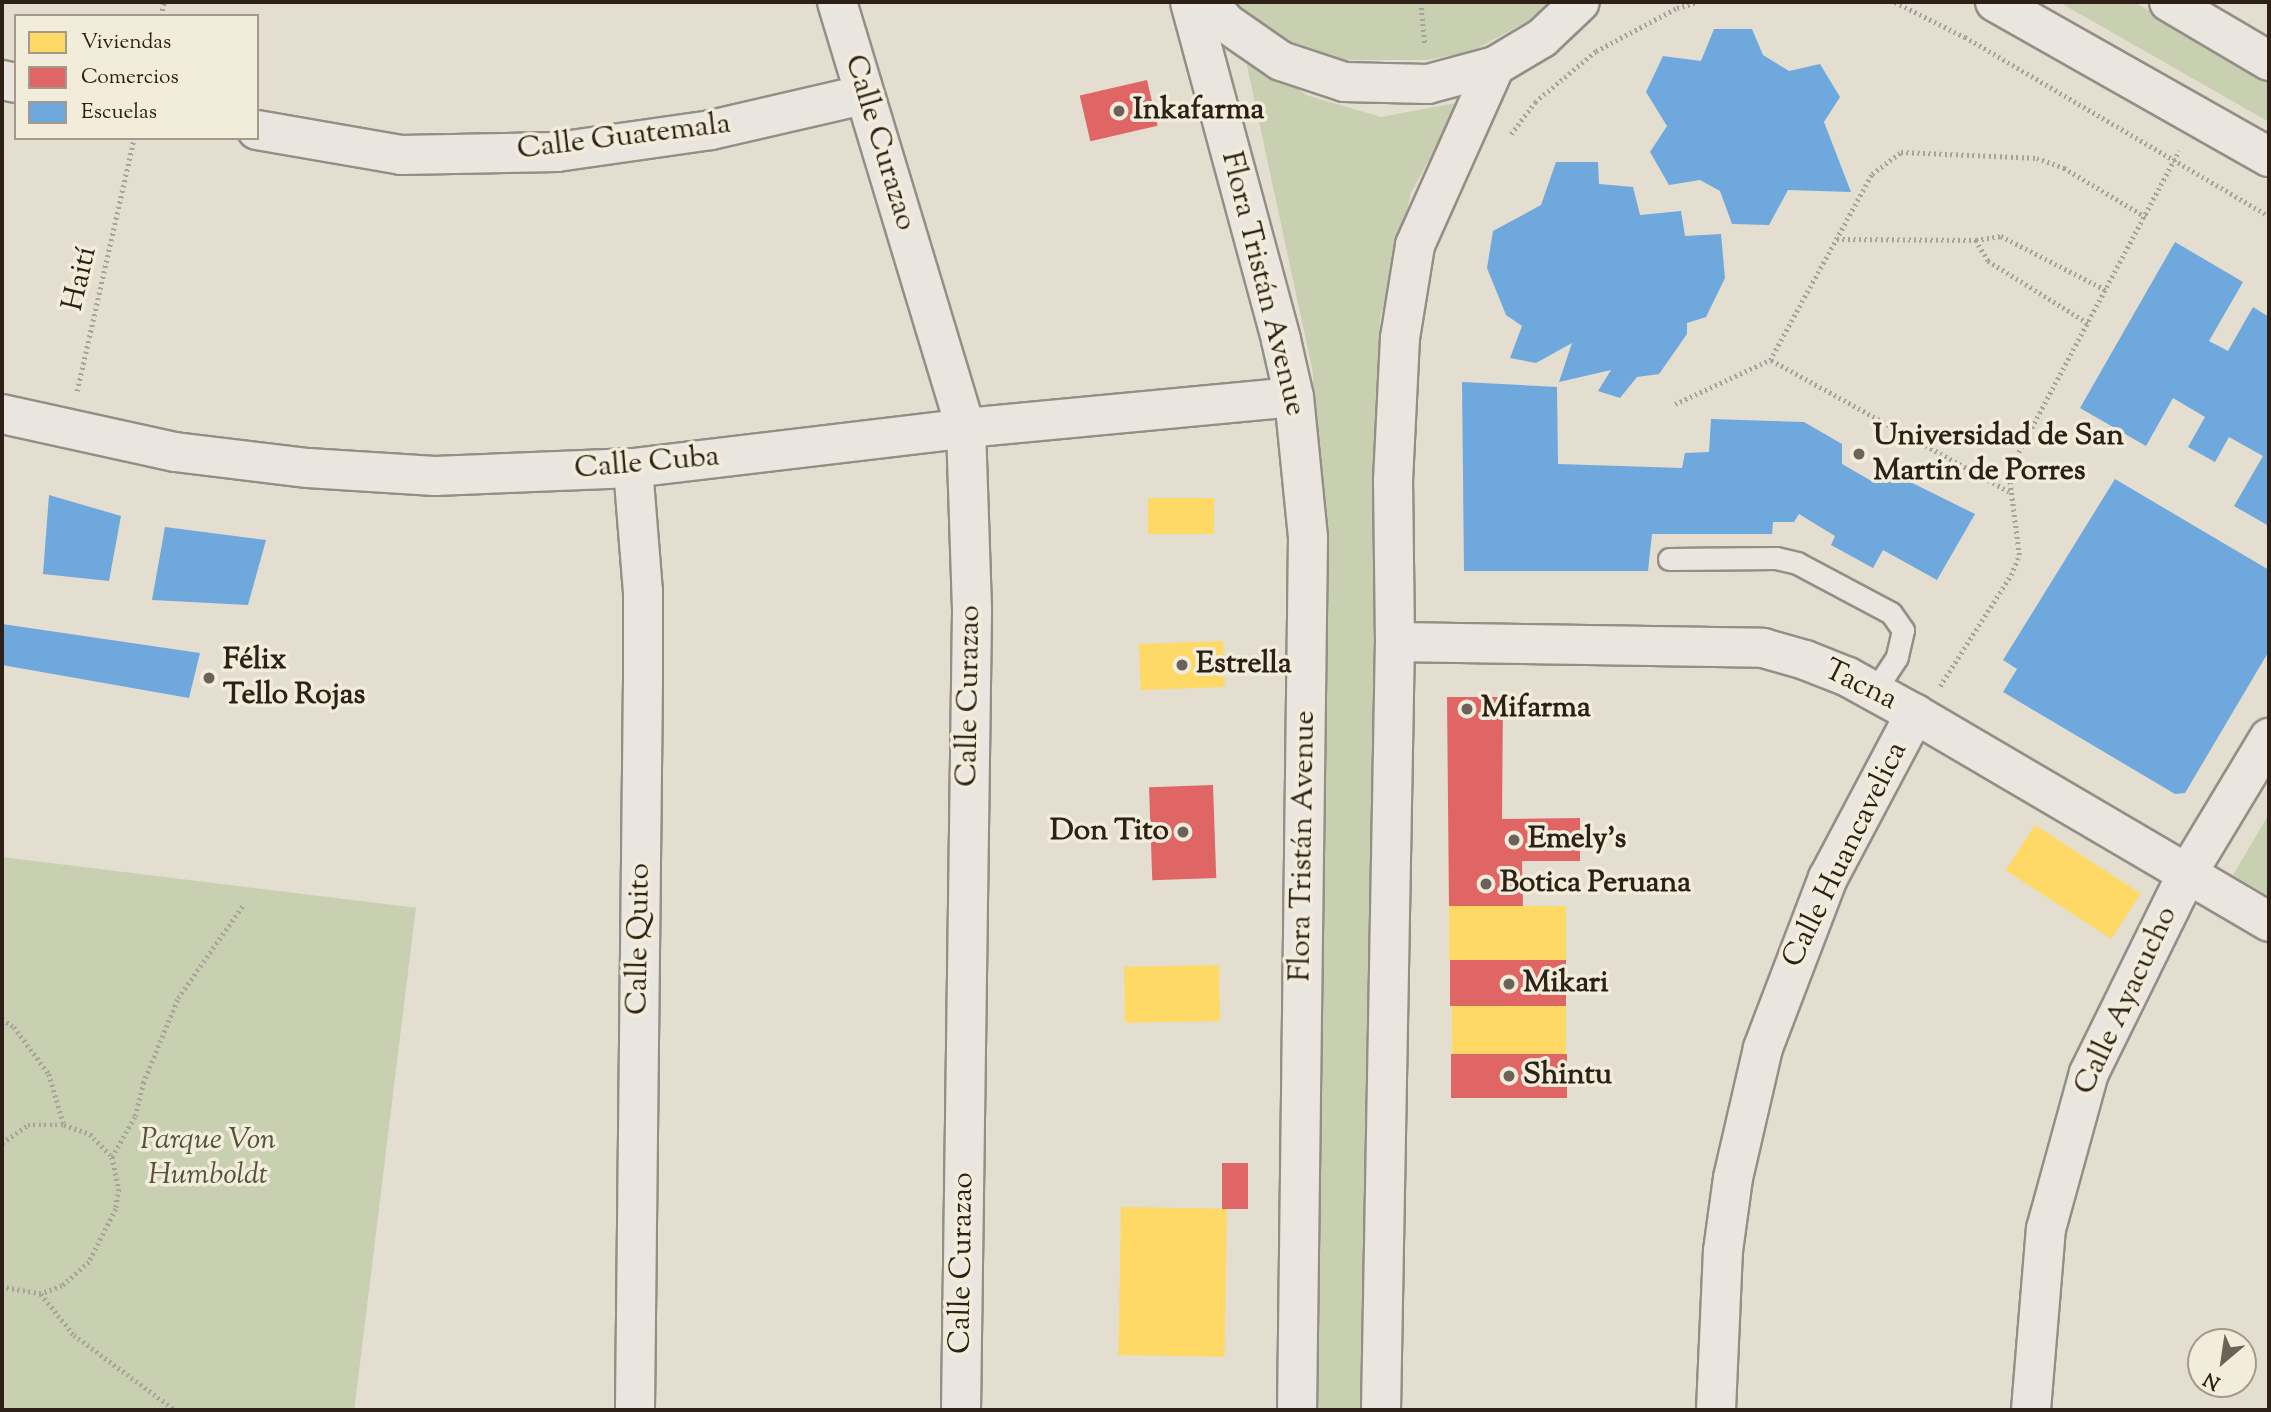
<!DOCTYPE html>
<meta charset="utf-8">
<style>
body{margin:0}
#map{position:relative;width:2271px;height:1412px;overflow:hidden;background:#e3decf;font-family:"Sorts Mill Goudy",serif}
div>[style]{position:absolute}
.green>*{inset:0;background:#c9d0b1;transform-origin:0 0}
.homes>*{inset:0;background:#ffd966;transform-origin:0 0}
.shops>*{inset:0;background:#e06666;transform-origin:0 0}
.schools>*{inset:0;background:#6fa8dc}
.path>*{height:4.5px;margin-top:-2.25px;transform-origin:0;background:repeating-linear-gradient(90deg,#a7a29c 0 2px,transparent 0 5.5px)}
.roads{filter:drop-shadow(2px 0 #948f86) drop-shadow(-2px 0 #948f86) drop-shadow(0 2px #948f86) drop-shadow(0 -2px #948f86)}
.service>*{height:21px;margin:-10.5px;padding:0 10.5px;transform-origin:10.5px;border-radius:10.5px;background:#eae6df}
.minor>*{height:38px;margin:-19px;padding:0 19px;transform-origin:19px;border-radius:19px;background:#eae6df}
.secondary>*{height:38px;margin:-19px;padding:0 19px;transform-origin:19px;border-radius:19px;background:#eae6df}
.dots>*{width:19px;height:19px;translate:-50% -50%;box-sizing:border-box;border:4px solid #f2ecdb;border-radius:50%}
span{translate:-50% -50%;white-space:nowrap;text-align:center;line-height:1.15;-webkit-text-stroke:7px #f2ecdb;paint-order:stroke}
.poi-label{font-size:30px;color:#2d2016;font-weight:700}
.left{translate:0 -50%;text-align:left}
.right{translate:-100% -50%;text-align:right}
.street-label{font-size:30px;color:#2d2016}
.park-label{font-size:30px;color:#55513d;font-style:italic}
.frame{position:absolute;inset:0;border:4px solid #2d2016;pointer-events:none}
.legend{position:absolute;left:14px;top:14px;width:245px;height:126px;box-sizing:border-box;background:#f2ecdb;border:2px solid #a39a8c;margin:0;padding:9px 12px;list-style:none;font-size:21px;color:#2d2016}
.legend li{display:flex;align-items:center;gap:14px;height:35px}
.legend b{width:35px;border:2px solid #a39a8c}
.north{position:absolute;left:2187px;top:1328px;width:70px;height:70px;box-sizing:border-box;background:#f2ecdb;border:2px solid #a39a8c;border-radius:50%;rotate:209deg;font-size:19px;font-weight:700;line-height:28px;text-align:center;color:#2d2016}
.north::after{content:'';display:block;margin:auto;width:24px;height:32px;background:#6d6257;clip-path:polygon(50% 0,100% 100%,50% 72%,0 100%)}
</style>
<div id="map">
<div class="green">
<i style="clip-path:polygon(1234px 2px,1548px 2px,1528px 21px,1471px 52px,1426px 60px,1342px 60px,1281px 38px)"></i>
<i style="clip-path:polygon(2059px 2px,2134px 2px,2269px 82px,2269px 122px)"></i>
<i style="clip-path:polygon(1243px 47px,1306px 95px,1381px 117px,1461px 102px,1411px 193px,1380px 319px,1361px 1410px,1318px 1410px,1313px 373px)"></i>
<i style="clip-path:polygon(2269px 814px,2269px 896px,2233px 875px)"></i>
<i style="left:2px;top:857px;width:417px;height:553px;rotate:7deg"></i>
</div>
<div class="homes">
<i style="left:1148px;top:498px;width:66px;height:36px"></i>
<i style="left:1223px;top:641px;width:46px;height:84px;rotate:88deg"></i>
<i style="left:2035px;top:825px;width:126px;height:54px;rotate:33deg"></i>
<i style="left:1449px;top:906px;width:117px;height:55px"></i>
<i style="left:1219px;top:965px;width:56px;height:95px;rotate:89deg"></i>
<i style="left:1452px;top:1006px;width:114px;height:48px"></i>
<i style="left:1121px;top:1207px;width:106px;height:148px;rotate:1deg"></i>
</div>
<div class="shops">
<i style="left:1147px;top:80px;width:47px;height:69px;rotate:77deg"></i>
<i style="clip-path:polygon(1447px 697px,1503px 697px,1502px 819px,1580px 818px,1580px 861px,1522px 861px,1523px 906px,1449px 906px)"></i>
<i style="left:1213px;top:785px;width:93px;height:64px;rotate:88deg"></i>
<i style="left:1566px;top:960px;width:46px;height:116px;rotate:90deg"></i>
<i style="left:1451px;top:1054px;width:116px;height:44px"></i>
<i style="left:1222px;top:1163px;width:26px;height:46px"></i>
</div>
<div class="schools">
<i style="clip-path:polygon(1714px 29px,1752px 29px,1763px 55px,1789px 71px,1820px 64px,1840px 97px,1824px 122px,1851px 192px,1788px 190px,1769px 225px,1732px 224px,1720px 191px,1700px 180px,1669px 185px,1650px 152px,1667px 126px,1646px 92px,1663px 56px,1701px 61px)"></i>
<i style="clip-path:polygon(1556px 162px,1598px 162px,1599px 184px,1633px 187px,1640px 215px,1681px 211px,1685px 236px,1721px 234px,1725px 278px,1706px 317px,1687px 323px,1687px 334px,1659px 374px,1637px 377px,1620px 398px,1598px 391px,1611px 370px,1559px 382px,1572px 343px,1536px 363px,1510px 358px,1522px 326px,1506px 315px,1487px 268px,1493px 231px,1541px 205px)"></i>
<i style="clip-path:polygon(2175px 242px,2243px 282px,2209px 341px,2228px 351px,2253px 307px,2269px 317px,2269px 526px,2234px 506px,2263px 456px,2229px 437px,2215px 462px,2188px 447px,2205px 417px,2173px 398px,2146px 446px,2080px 408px)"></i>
<i style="clip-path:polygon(1462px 382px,1557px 387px,1558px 464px,1682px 468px,1685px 453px,1709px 452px,1711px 419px,1804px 422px,1842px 444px,1842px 464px,1875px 483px,1884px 469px,1975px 514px,1937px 580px,1883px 550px,1873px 568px,1831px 545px,1835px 536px,1799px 514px,1794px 522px,1773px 522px,1772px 534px,1652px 534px,1648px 571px,1464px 571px)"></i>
<i style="clip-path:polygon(2115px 479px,2269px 570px,2269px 651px,2185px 793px,2175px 794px,2003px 692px,2017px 669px,2003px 660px)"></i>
<i style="clip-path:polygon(49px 495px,121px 516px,109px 581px,43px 574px)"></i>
<i style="clip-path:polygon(165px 527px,266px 540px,248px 605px,152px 600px)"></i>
<i style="clip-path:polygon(2px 624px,200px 653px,189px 698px,2px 665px)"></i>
</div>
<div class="path">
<i style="left:1421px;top:2px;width:44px;rotate:84.8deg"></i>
<i style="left:1895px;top:2px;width:78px;rotate:26.6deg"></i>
<i style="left:1965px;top:37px;width:353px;rotate:30.5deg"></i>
<i style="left:161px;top:16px;width:14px;rotate:-78deg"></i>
<i style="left:1511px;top:134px;width:40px;rotate:-53deg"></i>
<i style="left:1535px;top:102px;width:80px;rotate:-39.9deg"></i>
<i style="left:1596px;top:51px;width:92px;rotate:-28deg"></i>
<i style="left:1677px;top:8px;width:22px;rotate:-16deg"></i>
<i style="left:1837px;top:239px;width:139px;rotate:0.4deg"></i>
<i style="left:1976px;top:240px;width:25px;rotate:-9deg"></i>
<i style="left:2001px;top:236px;width:118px;rotate:27.2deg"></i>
<i style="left:1976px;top:240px;width:24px;rotate:60deg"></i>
<i style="left:1988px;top:261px;width:118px;rotate:31.8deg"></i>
<i style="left:77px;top:391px;width:259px;rotate:-77.3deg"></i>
<i style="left:1675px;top:404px;width:105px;rotate:-24.9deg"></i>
<i style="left:2009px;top:492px;width:273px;rotate:-151.1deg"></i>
<i style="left:1770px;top:360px;width:212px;rotate:-61.3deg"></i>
<i style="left:1872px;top:174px;width:36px;rotate:-37deg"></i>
<i style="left:1901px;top:152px;width:136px;rotate:2.5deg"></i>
<i style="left:2037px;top:158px;width:29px;rotate:20deg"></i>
<i style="left:2064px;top:168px;width:96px;rotate:30.9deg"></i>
<i style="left:1940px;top:686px;width:132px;rotate:-57.4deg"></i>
<i style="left:2011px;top:575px;width:22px;rotate:-68deg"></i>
<i style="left:2019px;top:555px;width:81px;rotate:-97.1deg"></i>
<i style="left:2009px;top:475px;width:19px;rotate:-69deg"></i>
<i style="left:2016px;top:457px;width:347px;rotate:-62deg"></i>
<i style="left:2px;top:1019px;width:14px;rotate:34deg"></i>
<i style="left:14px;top:1027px;width:59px;rotate:53.3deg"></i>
<i style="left:49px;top:1074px;width:53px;rotate:73.6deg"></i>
<i style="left:2px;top:1143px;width:32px;rotate:-35deg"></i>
<i style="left:28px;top:1125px;width:36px"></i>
<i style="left:64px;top:1125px;width:28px;rotate:19deg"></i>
<i style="left:90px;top:1134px;width:32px;rotate:46deg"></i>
<i style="left:112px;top:1157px;width:33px;rotate:78deg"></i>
<i style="left:119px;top:1189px;width:20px;rotate:99deg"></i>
<i style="left:116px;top:1209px;width:59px;rotate:117deg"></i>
<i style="left:89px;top:1262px;width:36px;rotate:138deg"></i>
<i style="left:62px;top:1286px;width:22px;rotate:159deg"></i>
<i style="left:41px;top:1294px;width:40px;rotate:-170deg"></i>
<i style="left:112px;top:1157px;width:47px;rotate:-60.7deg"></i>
<i style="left:135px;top:1116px;width:34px;rotate:-76deg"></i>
<i style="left:143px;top:1083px;width:92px;rotate:-67.6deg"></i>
<i style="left:178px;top:998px;width:113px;rotate:-55deg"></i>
<i style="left:41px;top:1294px;width:53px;rotate:51.2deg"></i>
<i style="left:74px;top:1335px;width:126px;rotate:36.6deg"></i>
</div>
<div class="roads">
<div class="service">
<i style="left:1669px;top:559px;width:107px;rotate:-0.5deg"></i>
<i style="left:1776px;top:558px;width:22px;rotate:13deg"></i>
<i style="left:1797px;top:563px;width:106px;rotate:28deg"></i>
<i style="left:1891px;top:613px;width:21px;rotate:55deg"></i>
<i style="left:1903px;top:630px;width:28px;rotate:103deg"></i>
<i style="left:1897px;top:657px;width:42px;rotate:123.3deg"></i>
</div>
<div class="minor">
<i style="left:837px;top:2px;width:445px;rotate:73.2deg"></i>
<i style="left:966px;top:428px;width:184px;rotate:88.1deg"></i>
<i style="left:972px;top:612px;width:798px;rotate:90.79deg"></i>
<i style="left:2px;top:80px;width:14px;rotate:12deg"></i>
<i style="left:257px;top:130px;width:146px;rotate:9.8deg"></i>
<i style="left:401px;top:155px;width:156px;rotate:-1.1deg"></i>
<i style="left:557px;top:152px;width:156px;rotate:-8.1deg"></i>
<i style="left:711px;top:130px;width:156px;rotate:-13deg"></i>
<i style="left:2px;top:414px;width:177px;rotate:12.4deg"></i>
<i style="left:175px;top:452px;width:134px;rotate:6.9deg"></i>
<i style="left:308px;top:468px;width:127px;rotate:3.6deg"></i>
<i style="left:435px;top:476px;width:198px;rotate:-2.3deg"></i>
<i style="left:633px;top:468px;width:335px;rotate:-6.8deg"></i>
<i style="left:966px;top:428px;width:329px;rotate:-5.4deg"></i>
<i style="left:633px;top:468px;width:123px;rotate:85.4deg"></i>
<i style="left:643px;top:591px;width:88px;rotate:90deg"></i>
<i style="left:643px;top:679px;width:731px;rotate:90.63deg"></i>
<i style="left:1395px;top:642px;width:368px;rotate:0.9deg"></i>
<i style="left:1763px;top:648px;width:44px;rotate:15.9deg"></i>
<i style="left:1805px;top:660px;width:46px;rotate:21.6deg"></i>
<i style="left:1848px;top:677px;width:77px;rotate:28.9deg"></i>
<i style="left:1915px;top:714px;width:411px;rotate:30.4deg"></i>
<i style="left:1716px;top:1410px;width:159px;rotate:-87.5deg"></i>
<i style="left:1723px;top:1251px;width:74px;rotate:-82.2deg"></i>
<i style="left:1733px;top:1178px;width:133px;rotate:-77deg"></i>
<i style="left:1763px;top:1048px;width:182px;rotate:-69.1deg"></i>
<i style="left:1828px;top:878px;width:186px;rotate:-62.1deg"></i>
<i style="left:2031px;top:1410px;width:182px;rotate:-85.3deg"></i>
<i style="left:2046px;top:1229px;width:162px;rotate:-74.6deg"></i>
<i style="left:2089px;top:1073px;width:222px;rotate:-63.8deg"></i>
<i style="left:2187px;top:874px;width:159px;rotate:-58.9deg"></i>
</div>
<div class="secondary">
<i style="left:1190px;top:2px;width:350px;rotate:74.9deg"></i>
<i style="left:1281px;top:340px;width:58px;rotate:77.2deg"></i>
<i style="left:1294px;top:397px;width:141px;rotate:84.3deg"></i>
<i style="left:1308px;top:537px;width:873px;rotate:90.72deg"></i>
<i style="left:1208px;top:2px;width:28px;rotate:49deg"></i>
<i style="left:1226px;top:23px;width:67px;rotate:34.6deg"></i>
<i style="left:1281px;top:61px;width:66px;rotate:18.4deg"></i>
<i style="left:1344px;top:82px;width:84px;rotate:1.4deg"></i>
<i style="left:1428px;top:84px;width:69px;rotate:-15deg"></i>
<i style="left:1495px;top:66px;width:55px;rotate:-30.8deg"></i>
<i style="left:1542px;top:38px;width:52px;rotate:-43.5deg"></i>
<i style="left:1995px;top:2px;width:315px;rotate:29.5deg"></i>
<i style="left:2169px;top:2px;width:116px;rotate:30.5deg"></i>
<i style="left:1381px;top:1410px;width:768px;rotate:-88.96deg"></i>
<i style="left:1395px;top:642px;width:161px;rotate:-90.7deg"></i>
<i style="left:1393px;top:481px;width:143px;rotate:-87.2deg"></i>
<i style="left:1400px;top:338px;width:94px;rotate:-80.8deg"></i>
<i style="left:1415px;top:245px;width:196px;rotate:-65.9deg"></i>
</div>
</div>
<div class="dots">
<i style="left:1119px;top:111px;background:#6d6257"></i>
<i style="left:1859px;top:454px;background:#6d6257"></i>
<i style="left:1182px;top:665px;background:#6d6257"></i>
<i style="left:209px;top:678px;background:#6d6257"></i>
<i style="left:1467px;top:709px;background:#6d6257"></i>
<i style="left:1183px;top:832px;background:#6d6257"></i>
<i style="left:1514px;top:840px;background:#6d6257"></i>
<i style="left:1486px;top:884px;background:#6d6257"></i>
<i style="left:1509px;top:984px;background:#6d6257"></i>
<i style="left:1509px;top:1076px;background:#6d6257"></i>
</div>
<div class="poi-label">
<span class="left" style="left:1133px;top:111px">Inkafarma</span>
<span class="left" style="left:1873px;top:454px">Universidad de San<br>Martin de Porres</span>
<span class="left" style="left:223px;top:678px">Félix<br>Tello Rojas</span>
<span class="left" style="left:1196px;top:665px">Estrella</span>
<span class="left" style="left:1481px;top:709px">Mifarma</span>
<span class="right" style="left:1169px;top:832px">Don Tito</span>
<span class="left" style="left:1528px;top:840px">Emely's</span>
<span class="left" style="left:1500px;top:884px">Botica Peruana</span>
<span class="left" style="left:1523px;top:984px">Mikari</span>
<span class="left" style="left:1523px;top:1076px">Shintu</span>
</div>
<div class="street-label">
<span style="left:624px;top:138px;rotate:-7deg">Calle Guatemala</span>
<span style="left:879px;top:143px;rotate:73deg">Calle Curazao</span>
<span style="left:81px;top:279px;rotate:-77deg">Haití</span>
<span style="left:1262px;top:284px;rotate:76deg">Flora Tristán Avenue</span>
<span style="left:647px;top:464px;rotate:-5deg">Calle Cuba</span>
<span style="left:1860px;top:686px;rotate:26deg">Tacna</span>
<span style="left:970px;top:696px;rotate:-89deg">Calle Curazao</span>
<span style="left:1304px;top:846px;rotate:-89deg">Flora Tristán Avenue</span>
<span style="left:1846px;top:855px;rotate:-64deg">Calle Huancavelica</span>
<span style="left:640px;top:939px;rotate:-89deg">Calle Quito</span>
<span style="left:2127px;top:1001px;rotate:-65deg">Calle Ayacucho</span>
<span style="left:963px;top:1263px;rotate:-89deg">Calle Curazao</span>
</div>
<div class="park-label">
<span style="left:208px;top:1158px">Parque Von<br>Humboldt</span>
</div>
<div class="frame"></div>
<ul class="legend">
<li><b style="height:19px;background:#ffd966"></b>Viviendas</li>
<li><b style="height:19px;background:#e06666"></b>Comercios</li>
<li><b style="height:19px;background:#6fa8dc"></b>Escuelas</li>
</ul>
<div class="north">N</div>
</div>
